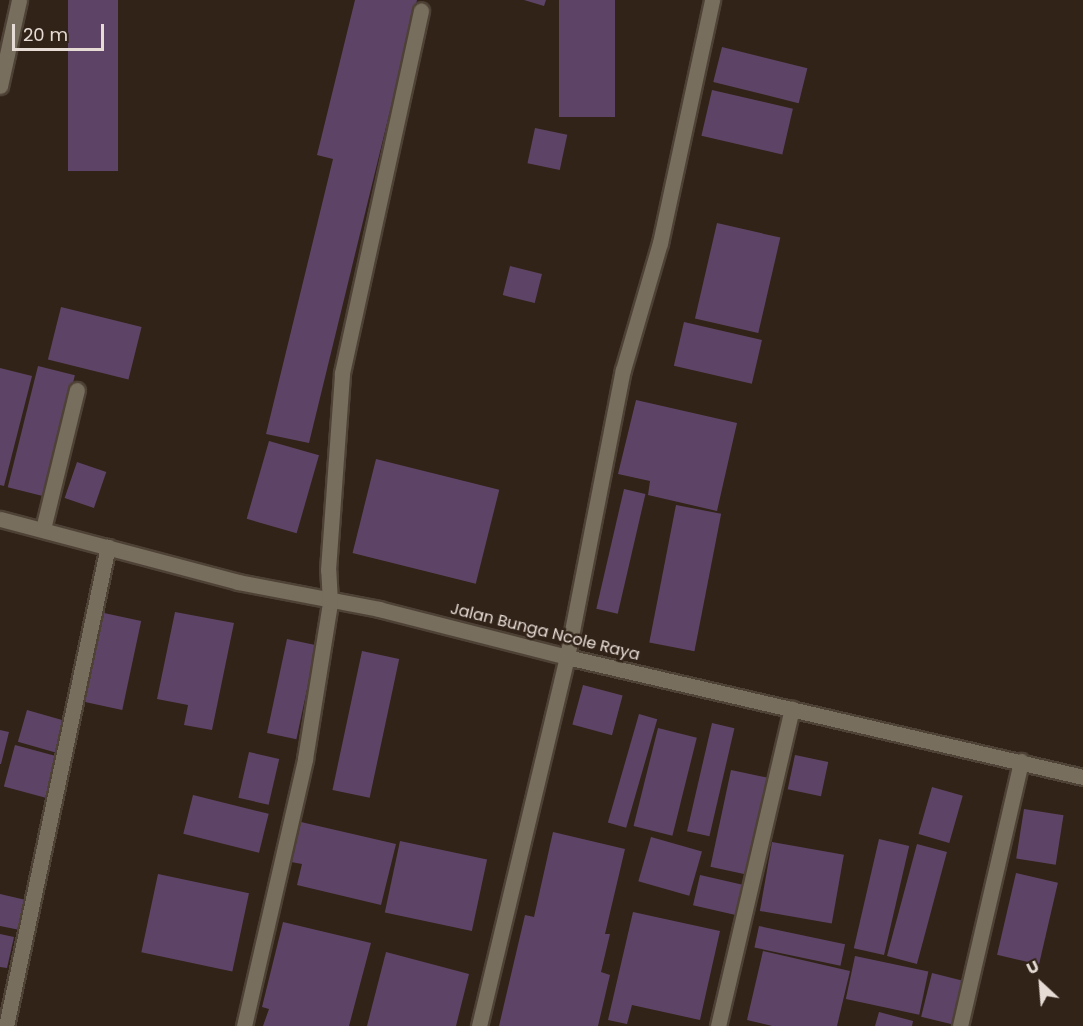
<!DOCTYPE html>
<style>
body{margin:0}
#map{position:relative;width:1083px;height:1026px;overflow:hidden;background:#312318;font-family:Poppins,sans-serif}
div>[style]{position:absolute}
.building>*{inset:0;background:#5d4466;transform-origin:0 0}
.roads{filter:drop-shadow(2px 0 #4e4136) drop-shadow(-2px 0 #4e4136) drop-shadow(0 2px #4e4136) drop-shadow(0 -2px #4e4136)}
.minor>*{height:15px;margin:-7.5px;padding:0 7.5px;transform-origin:7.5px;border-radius:7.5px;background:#776e5d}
span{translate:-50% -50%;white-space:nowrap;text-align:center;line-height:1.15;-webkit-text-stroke:5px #312318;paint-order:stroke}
.street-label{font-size:16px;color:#e6dcd5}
.north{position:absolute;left:1011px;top:954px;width:60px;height:60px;-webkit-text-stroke:4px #312318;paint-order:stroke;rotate:334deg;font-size:16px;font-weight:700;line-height:24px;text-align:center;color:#e6dcd5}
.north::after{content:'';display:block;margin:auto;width:21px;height:27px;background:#e6dcd5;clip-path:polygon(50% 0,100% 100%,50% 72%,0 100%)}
.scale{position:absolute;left:12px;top:24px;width:92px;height:27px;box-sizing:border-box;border:3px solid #e6dcd5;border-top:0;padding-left:8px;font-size:18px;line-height:21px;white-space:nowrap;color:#e6dcd5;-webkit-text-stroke:4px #312318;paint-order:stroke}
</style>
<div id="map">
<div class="building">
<i style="left:68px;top:0;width:50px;height:171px"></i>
<i style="clip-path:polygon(355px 0,417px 0,309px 443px,266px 434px,333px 159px,317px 155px)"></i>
<i style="clip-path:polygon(524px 0,546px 0,544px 6px)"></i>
<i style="left:559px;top:0;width:56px;height:117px"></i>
<i style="left:722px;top:47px;width:88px;height:36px;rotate:14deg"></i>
<i style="left:712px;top:90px;width:83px;height:47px;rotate:13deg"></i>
<i style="left:535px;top:128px;width:33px;height:36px;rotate:12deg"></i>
<i style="left:717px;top:223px;width:65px;height:98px;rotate:13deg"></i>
<i style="left:510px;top:266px;width:33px;height:30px;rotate:14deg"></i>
<i style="left:61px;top:307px;width:83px;height:54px;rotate:14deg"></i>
<i style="left:684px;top:322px;width:80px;height:45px;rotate:13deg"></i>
<i style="left:38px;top:366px;width:38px;height:125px;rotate:14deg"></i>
<i style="clip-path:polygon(0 368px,32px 376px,4px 486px,0 485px)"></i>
<i style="clip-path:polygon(636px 400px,737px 423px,717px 511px,648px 495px,650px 481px,618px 474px)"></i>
<i style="left:269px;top:441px;width:52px;height:81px;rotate:16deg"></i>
<i style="left:376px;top:459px;width:127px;height:97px;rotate:14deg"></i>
<i style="left:77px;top:462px;width:31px;height:38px;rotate:19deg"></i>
<i style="left:624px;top:489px;width:22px;height:123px;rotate:13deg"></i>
<i style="left:676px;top:505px;width:46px;height:140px;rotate:11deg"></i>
<i style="clip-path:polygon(175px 612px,234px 623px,212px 730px,184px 725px,188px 705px,157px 699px)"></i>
<i style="left:104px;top:613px;width:38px;height:91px;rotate:12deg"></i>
<i style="left:287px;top:639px;width:30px;height:96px;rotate:12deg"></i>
<i style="left:362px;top:651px;width:38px;height:142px;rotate:12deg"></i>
<i style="left:583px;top:685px;width:41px;height:41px;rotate:15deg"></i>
<i style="left:27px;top:710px;width:41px;height:33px;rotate:16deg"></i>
<i style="left:639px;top:714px;width:19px;height:113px;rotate:16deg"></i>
<i style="left:712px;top:723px;width:23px;height:111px;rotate:13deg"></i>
<i style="left:658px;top:728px;width:40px;height:101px;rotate:14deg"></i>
<i style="clip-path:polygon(0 730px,9px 732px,1px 764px,0 764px)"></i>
<i style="left:15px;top:745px;width:47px;height:43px;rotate:15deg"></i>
<i style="left:249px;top:752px;width:31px;height:47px;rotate:13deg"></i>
<i style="left:795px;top:755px;width:34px;height:35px;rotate:12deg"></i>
<i style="left:731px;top:770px;width:39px;height:99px;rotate:12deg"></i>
<i style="left:932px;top:787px;width:32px;height:49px;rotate:16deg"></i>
<i style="left:193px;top:795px;width:78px;height:40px;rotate:14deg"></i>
<i style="left:1024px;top:809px;width:40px;height:50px;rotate:9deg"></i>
<i style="clip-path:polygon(301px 822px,396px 844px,381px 905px,297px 885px,302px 864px,291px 862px)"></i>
<i style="clip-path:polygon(553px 832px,625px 849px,605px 934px,610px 934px,601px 972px,610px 975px,598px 1026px,499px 1026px,525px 915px,534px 917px)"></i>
<i style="left:651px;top:837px;width:53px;height:46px;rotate:16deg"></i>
<i style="left:879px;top:839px;width:31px;height:112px;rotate:13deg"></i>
<i style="left:400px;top:841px;width:89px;height:73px;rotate:12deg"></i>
<i style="left:772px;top:842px;width:73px;height:70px;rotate:10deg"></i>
<i style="left:917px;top:844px;width:31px;height:116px;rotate:15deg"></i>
<i style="left:1016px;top:873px;width:43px;height:84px;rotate:13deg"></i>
<i style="left:158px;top:874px;width:93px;height:80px;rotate:12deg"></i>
<i style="left:700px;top:875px;width:47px;height:31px;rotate:13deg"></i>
<i style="clip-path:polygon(0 894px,26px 900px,20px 930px,0 926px)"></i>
<i style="clip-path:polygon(633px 912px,720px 931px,700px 1020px,632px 1005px,627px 1024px,608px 1020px)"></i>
<i style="clip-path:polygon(283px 922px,371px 943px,349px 1026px,263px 1026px,269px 1009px,262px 1007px)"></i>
<i style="left:759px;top:926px;width:88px;height:22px;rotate:12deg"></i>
<i style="clip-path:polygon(0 934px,14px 937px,7px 968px,0 967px)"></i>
<i style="clip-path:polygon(763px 951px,850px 971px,837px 1026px,772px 1026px,747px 1020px)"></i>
<i style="clip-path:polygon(386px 952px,469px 974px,456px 1026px,367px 1026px)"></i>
<i style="left:855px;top:956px;width:75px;height:44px;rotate:12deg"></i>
<i style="left:932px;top:973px;width:36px;height:45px;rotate:14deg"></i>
<i style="clip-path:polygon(879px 1012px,913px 1021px,912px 1026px,875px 1026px)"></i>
</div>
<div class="roads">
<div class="minor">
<i style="left:0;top:86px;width:88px;rotate:-77.5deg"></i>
<i style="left:0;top:519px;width:246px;rotate:14.8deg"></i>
<i style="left:238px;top:582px;width:144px;rotate:10.8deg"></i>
<i style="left:379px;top:609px;width:194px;rotate:14.3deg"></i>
<i style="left:567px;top:657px;width:530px;rotate:13.09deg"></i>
<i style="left:43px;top:529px;width:143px;rotate:-76.3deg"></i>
<i style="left:6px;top:1026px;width:490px;rotate:-78deg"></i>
<i style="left:244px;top:1026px;width:274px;rotate:-77.1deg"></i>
<i style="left:305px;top:759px;width:158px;rotate:-80.9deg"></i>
<i style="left:330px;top:603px;width:33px;rotate:-93deg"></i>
<i style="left:328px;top:570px;width:197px;rotate:-85.9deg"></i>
<i style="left:342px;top:373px;width:371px;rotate:-77.7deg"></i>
<i style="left:479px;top:1026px;width:379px;rotate:-76.6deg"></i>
<i style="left:567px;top:657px;width:292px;rotate:-79deg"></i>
<i style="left:623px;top:370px;width:132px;rotate:-73.8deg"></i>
<i style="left:660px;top:243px;width:249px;rotate:-77.9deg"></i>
<i style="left:718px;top:1026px;width:326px;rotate:-76.9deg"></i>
<i style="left:960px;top:1026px;width:272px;rotate:-77deg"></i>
</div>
</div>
<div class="street-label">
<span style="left:545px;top:632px;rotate:14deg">Jalan Bunga Ncole Raya</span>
</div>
<div class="north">U</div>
<div class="scale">20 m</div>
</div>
